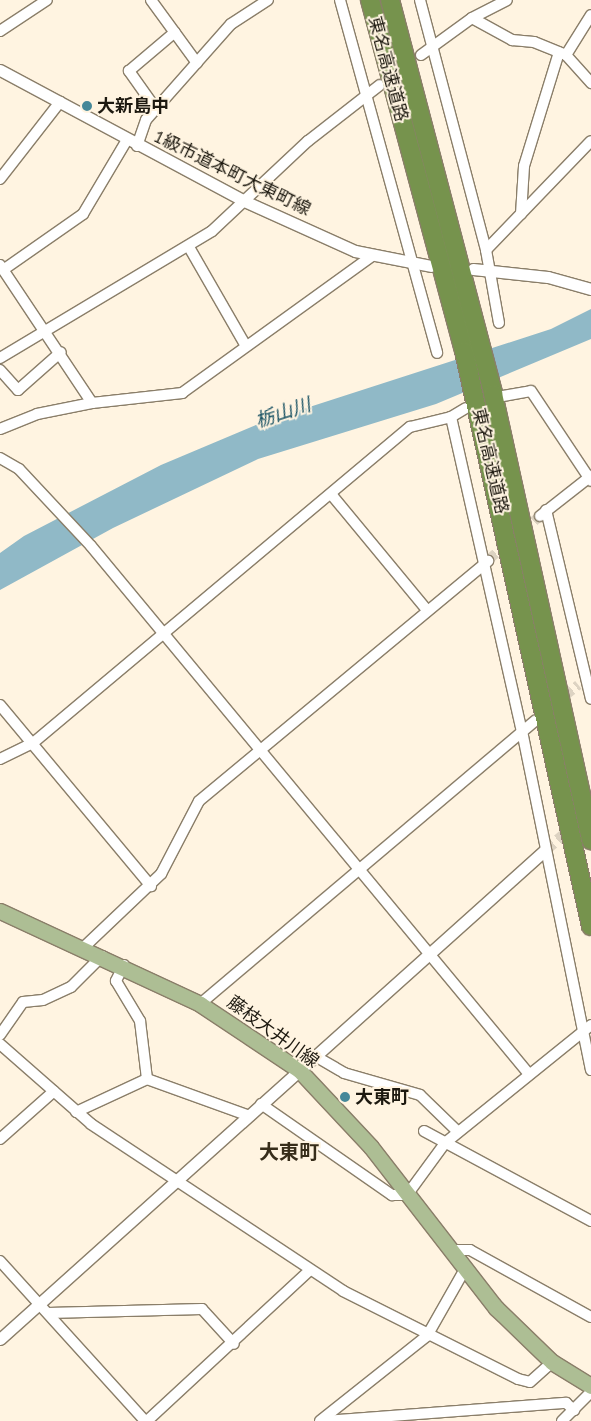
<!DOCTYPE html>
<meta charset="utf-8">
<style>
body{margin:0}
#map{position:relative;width:591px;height:1421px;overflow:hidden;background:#fff4e1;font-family:"PT Sans","Noto Sans JP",sans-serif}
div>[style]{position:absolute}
.water>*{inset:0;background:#90b9c7}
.minor-tunnel>*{height:10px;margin-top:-5px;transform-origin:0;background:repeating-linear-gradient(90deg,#ddd3c2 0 10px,transparent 0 15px)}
.tertiary-tunnel>*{height:11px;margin-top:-5.5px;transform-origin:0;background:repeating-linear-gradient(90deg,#ddd3c2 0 11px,transparent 0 16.5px)}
.roads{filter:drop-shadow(1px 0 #8a7e69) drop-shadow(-1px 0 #8a7e69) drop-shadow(0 1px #8a7e69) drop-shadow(0 -1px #8a7e69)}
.minor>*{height:10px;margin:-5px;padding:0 5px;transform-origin:5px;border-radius:5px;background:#fff}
.tertiary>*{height:11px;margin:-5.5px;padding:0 5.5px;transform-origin:5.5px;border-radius:5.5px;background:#fff}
.primary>*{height:15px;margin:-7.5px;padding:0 7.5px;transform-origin:7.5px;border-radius:7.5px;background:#adbe94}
.motorway>*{height:18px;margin:-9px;padding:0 9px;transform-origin:9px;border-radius:9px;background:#76934d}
.dots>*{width:14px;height:14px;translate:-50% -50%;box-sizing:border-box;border:2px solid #fff4e1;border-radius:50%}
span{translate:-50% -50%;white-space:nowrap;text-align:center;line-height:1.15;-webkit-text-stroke:4px #fff4e1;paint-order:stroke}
.street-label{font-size:18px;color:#1d1910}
.poi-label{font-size:18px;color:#1d1910;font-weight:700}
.left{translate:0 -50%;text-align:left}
.water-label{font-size:19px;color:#1b5364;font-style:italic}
.quarter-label{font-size:20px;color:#372d1a;font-weight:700}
</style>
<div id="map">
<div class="water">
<i style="clip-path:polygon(591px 309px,591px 339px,436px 404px,258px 459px,113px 528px,0 590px,0 553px,24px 536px,161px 465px,263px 422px,551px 329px)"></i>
</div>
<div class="minor-tunnel">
<i style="left:488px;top:560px;width:68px;rotate:-40.2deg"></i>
<i style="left:541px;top:715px;width:48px;rotate:-39deg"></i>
</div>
<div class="tertiary-tunnel">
<i style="left:545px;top:850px;width:59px;rotate:-40.2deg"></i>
</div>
<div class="roads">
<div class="minor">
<i style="left:151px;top:0;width:78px;rotate:53.9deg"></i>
<i style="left:340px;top:0;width:366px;rotate:74.6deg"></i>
<i style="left:420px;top:0;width:259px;rotate:75.2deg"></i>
<i style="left:486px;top:250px;width:74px;rotate:79.9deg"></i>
<i style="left:472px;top:18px;width:46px;rotate:28.8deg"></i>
<i style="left:512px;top:40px;width:22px;rotate:5deg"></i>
<i style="left:534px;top:42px;width:35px;rotate:22deg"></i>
<i style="left:566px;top:55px;width:38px;rotate:48deg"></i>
<i style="left:0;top:31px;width:56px;rotate:-33.4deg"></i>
<i style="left:421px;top:55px;width:63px;rotate:-36deg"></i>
<i style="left:472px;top:18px;width:39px;rotate:-27deg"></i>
<i style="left:566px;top:55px;width:47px;rotate:-58deg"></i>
<i style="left:156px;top:109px;width:47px;rotate:-125.4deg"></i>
<i style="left:129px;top:71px;width:60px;rotate:-40.3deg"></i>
<i style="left:137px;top:146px;width:28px;rotate:-71deg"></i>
<i style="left:146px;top:120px;width:128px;rotate:-48.5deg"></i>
<i style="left:231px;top:24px;width:44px;rotate:-33deg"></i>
<i style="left:0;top:179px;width:98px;rotate:-52.1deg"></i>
<i style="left:521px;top:214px;width:48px;rotate:-86.4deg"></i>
<i style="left:524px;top:166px;width:119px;rotate:-72.9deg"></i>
<i style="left:189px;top:247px;width:114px;rotate:60.1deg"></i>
<i style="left:486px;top:250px;width:151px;rotate:-46.1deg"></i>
<i style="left:0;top:265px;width:166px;rotate:56.3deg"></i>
<i style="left:3px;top:270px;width:98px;rotate:-35deg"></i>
<i style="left:83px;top:214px;width:86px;rotate:-59.3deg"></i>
<i style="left:0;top:358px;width:247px;rotate:-30.9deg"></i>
<i style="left:212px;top:231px;width:132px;rotate:-43.2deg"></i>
<i style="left:308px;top:141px;width:91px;rotate:-37.9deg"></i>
<i style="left:0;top:370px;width:27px;rotate:48deg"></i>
<i style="left:18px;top:390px;width:57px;rotate:-41.5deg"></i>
<i style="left:503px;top:396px;width:28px;rotate:-10deg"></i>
<i style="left:531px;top:391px;width:108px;rotate:56.3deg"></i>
<i style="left:451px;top:417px;width:322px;rotate:77.3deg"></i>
<i style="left:522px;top:731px;width:346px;rotate:78.5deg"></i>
<i style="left:0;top:429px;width:40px;rotate:-22deg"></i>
<i style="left:37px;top:414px;width:56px;rotate:-11.3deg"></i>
<i style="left:92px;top:403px;width:91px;rotate:-6.3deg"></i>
<i style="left:182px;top:393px;width:234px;rotate:-35.8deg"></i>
<i style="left:0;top:458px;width:22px;rotate:30deg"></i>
<i style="left:19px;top:469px;width:105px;rotate:46.9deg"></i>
<i style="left:91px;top:546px;width:685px;rotate:50.33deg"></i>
<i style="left:331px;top:494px;width:151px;rotate:50.4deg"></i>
<i style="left:546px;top:510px;width:194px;rotate:76.6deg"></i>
<i style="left:540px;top:516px;width:65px;rotate:-38.1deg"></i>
<i style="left:0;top:705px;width:236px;rotate:50.2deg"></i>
<i style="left:0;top:759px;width:37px;rotate:-26deg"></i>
<i style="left:33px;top:743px;width:492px;rotate:-40deg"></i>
<i style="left:410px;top:427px;width:42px;rotate:-13.7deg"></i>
<i style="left:451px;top:417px;width:17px;rotate:-31deg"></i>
<i style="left:83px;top:948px;width:108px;rotate:-43.5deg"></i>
<i style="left:161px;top:874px;width:82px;rotate:-62.5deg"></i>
<i style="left:199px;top:801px;width:376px;rotate:-39.7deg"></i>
<i style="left:124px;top:965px;width:18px;rotate:117deg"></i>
<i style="left:116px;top:981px;width:47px;rotate:59deg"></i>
<i style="left:140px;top:1021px;width:58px;rotate:83.1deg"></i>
<i style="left:200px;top:1004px;width:439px;rotate:-40.2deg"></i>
<i style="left:0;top:1035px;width:40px;rotate:-55.1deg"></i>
<i style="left:23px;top:1002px;width:20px;rotate:-6deg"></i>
<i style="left:43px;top:1000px;width:31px;rotate:-25deg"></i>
<i style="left:71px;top:987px;width:44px;rotate:-45deg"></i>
<i style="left:0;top:1044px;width:121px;rotate:41.3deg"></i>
<i style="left:91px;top:1124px;width:302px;rotate:33.5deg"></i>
<i style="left:343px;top:1291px;width:196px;rotate:26.7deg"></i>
<i style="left:518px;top:1379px;width:12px;rotate:14deg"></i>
<i style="left:530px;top:1382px;width:30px;rotate:-42deg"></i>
<i style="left:315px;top:1056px;width:34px;rotate:30deg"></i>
<i style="left:344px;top:1073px;width:79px;rotate:16.1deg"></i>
<i style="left:420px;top:1095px;width:53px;rotate:44.2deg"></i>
<i style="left:261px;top:1104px;width:160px;rotate:34.8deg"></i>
<i style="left:392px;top:1195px;width:15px"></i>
<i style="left:407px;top:1195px;width:64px;rotate:-53.8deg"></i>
<i style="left:445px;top:1143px;width:188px;rotate:-38.9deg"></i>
<i style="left:76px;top:1112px;width:78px;rotate:-24.9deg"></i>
<i style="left:147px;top:1079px;width:109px;rotate:19.8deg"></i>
<i style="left:424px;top:1131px;width:190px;rotate:28.3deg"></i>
<i style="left:0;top:1139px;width:72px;rotate:-41.6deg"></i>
<i style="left:450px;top:1250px;width:20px"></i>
<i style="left:470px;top:1250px;width:138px;rotate:29deg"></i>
<i style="left:0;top:1261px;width:216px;rotate:47.8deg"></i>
<i style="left:48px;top:1313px;width:154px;rotate:-1.5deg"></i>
<i style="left:202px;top:1309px;width:47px;rotate:47.6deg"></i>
<i style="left:147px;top:1421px;width:222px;rotate:-42.8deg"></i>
<i style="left:320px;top:1421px;width:137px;rotate:-38.5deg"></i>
<i style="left:427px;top:1336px;width:77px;rotate:-60.4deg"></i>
<i style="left:325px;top:1421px;width:242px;rotate:-4.3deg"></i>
<i style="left:566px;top:1403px;width:11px;rotate:41deg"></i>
<i style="left:562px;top:1421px;width:41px;rotate:-45deg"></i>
</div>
<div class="tertiary">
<i style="left:0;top:70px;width:275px;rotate:28.2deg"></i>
<i style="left:242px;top:200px;width:124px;rotate:24.3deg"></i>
<i style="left:355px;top:251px;width:77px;rotate:11.2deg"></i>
<i style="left:473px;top:269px;width:75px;rotate:6.1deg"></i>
<i style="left:548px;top:277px;width:45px;rotate:15.6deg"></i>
<i style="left:0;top:1339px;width:732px;rotate:-41.9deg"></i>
</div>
<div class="primary">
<i style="left:0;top:911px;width:221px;rotate:24.9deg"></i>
<i style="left:200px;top:1004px;width:119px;rotate:33.7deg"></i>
<i style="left:299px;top:1070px;width:105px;rotate:46.9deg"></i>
<i style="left:371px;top:1147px;width:204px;rotate:52.2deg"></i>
<i style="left:496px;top:1308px;width:78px;rotate:44deg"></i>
<i style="left:552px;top:1362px;width:46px;rotate:31.6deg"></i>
</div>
<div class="motorway">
<i style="left:370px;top:0;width:363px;rotate:75deg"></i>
<i style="left:464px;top:351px;width:589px;rotate:77.55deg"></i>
<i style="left:390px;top:0;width:407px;rotate:75.3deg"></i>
<i style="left:493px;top:394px;width:457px;rotate:77.6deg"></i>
</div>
</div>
<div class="dots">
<i style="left:87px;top:106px;background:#468899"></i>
<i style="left:345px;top:1097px;background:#468899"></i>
</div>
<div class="street-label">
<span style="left:388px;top:69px;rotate:75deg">東名高速道路</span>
<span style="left:232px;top:173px;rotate:26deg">1級市道本町大東町線</span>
<span style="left:490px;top:461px;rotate:77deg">東名高速道路</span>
<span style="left:273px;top:1032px;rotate:36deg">藤枝大井川線</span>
</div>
<div class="poi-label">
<span class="left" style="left:97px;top:106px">大新島中</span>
<span class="left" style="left:355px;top:1097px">大東町</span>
</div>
<div class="water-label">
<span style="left:283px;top:413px;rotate:-18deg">栃山川</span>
</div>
<div class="quarter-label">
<span style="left:289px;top:1152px">大東町</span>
</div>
</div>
